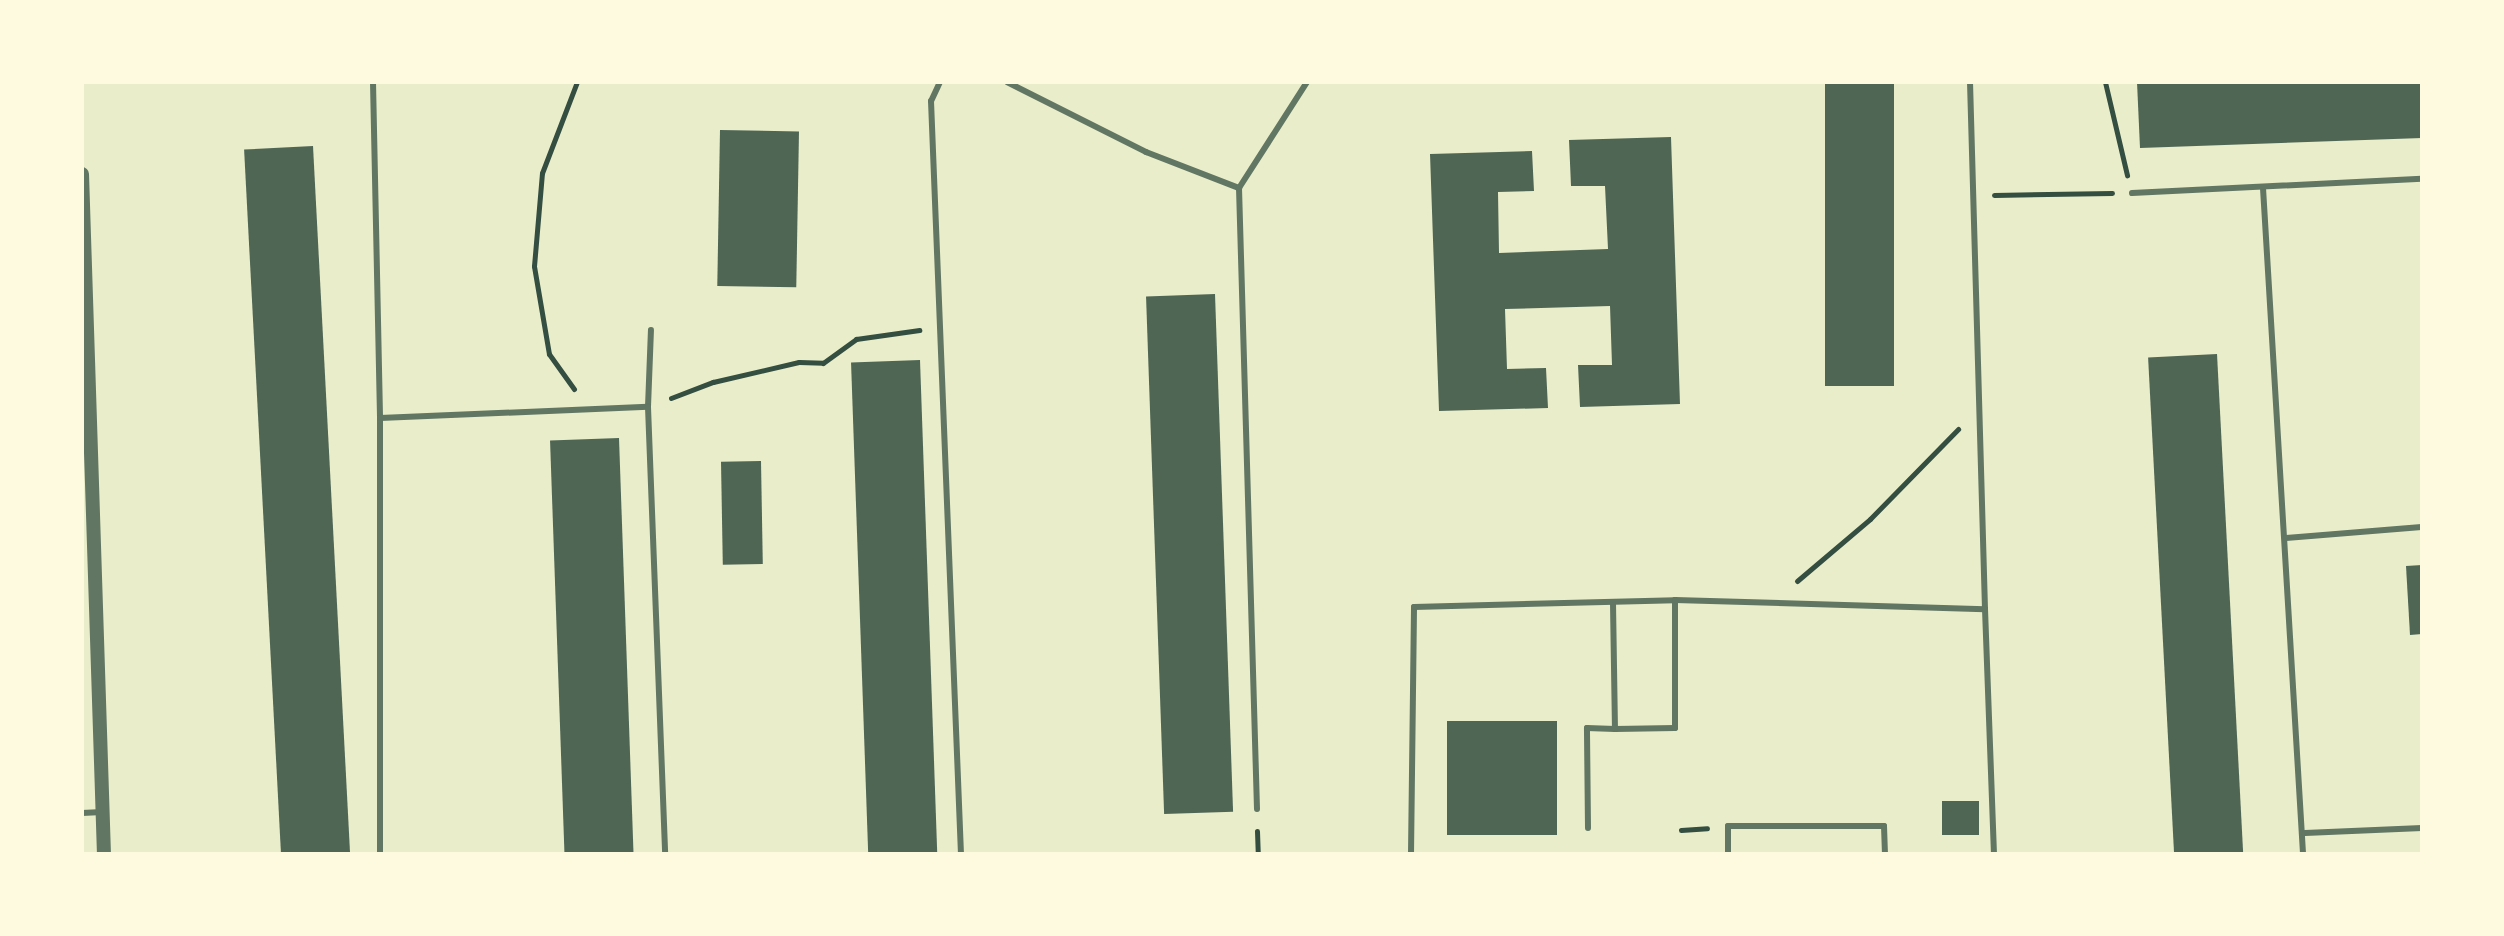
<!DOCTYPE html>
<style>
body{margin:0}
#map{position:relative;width:2504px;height:936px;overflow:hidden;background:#e9edc9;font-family:"Work Sans",sans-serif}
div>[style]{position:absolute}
.building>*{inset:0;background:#4f6655;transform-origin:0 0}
.path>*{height:5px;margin:-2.5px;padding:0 2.5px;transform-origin:2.5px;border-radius:2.5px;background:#344e41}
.service>*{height:6px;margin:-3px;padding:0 3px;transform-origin:3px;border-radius:3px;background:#617663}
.tertiary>*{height:14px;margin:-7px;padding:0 7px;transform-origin:7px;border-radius:7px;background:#617663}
span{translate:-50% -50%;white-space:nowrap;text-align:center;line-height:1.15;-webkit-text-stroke:8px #fefae0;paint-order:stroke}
.frame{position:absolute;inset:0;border:84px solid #fefae0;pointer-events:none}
</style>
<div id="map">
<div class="building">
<i style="left:1825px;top:82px;width:69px;height:304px"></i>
<i style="clip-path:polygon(2137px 82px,2422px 82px,2422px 138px,2140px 148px)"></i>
<i style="left:720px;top:130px;width:79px;height:156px;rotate:1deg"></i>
<i style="clip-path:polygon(1671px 137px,1680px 404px,1580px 407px,1578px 365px,1612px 365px,1610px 306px,1505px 309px,1507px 369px,1546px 368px,1548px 408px,1439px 411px,1430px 154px,1532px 151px,1534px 191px,1498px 192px,1499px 253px,1608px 249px,1605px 186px,1571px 186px,1569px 140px)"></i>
<i style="left:313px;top:146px;width:709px;height:69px;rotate:87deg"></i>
<i style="left:1215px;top:294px;width:518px;height:69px;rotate:88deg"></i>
<i style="left:2217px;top:354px;width:500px;height:69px;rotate:87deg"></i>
<i style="left:920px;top:360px;width:494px;height:69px;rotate:88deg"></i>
<i style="left:619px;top:438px;width:416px;height:69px;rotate:88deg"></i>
<i style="left:761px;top:461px;width:103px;height:40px;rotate:89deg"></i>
<i style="clip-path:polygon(2422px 565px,2422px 634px,2410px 635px,2406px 566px)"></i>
<i style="left:1447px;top:721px;width:110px;height:114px"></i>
<i style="left:1942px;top:801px;width:37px;height:34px"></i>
</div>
<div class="path">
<i style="left:2105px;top:82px;width:96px;rotate:76.7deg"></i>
<i style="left:1994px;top:195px;width:118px;rotate:-1deg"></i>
<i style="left:574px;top:389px;width:43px;rotate:-125.5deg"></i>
<i style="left:549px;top:354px;width:89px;rotate:-99.7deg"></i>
<i style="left:534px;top:266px;width:93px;rotate:-85.1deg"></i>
<i style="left:542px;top:173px;width:97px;rotate:-69deg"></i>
<i style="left:671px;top:398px;width:45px;rotate:-20.9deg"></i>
<i style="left:713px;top:382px;width:88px;rotate:-13.1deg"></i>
<i style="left:799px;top:362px;width:24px;rotate:2deg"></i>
<i style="left:823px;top:363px;width:41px;rotate:-36deg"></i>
<i style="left:856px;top:339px;width:64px;rotate:-8.1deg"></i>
<i style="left:1797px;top:581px;width:96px;rotate:-40.3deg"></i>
<i style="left:1870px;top:519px;width:126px;rotate:-45.6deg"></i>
<i style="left:1681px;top:830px;width:26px;rotate:-4deg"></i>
<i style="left:1257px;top:831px;width:23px;rotate:88deg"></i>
</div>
<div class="service">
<i style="left:373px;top:82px;width:336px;rotate:88.8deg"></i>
<i style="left:380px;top:418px;width:436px;rotate:90deg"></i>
<i style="left:940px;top:82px;width:21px;rotate:115deg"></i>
<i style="left:931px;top:101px;width:754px;rotate:87.72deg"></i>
<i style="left:1007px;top:82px;width:156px;rotate:26.7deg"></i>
<i style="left:1146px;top:152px;width:100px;rotate:21.2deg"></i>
<i style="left:1970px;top:82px;width:527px;rotate:88.37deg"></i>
<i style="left:2263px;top:188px;width:667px;rotate:86.56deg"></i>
<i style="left:2132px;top:193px;width:290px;rotate:-2.8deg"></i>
<i style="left:648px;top:407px;width:77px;rotate:-87.8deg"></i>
<i style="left:380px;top:418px;width:268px;rotate:-2.4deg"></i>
<i style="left:648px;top:407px;width:447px;rotate:87.8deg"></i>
<i style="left:2286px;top:538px;width:136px;rotate:-4.6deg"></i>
<i style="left:1613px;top:603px;width:126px;rotate:89.1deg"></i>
<i style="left:1615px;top:729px;width:60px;rotate:-1deg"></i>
<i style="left:1675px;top:728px;width:128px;rotate:-90deg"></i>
<i style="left:1257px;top:809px;width:621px;rotate:-91.66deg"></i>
<i style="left:1239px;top:188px;width:126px;rotate:-57.3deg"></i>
<i style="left:82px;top:813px;width:20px;rotate:-3deg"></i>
<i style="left:1588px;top:828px;width:100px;rotate:-90.6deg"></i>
<i style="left:1587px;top:728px;width:28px;rotate:2deg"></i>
<i style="left:2305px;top:833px;width:117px;rotate:-2.4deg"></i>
<i style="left:1411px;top:854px;width:247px;rotate:-89.3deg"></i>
<i style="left:1414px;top:607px;width:261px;rotate:-1.5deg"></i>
<i style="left:1675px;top:600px;width:310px;rotate:1.7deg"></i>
<i style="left:1985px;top:609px;width:245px;rotate:87.9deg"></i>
<i style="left:1728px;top:854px;width:28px;rotate:-90deg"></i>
<i style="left:1728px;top:826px;width:156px"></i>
<i style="left:1884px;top:826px;width:28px;rotate:88deg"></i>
</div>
<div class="tertiary">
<i style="left:82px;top:174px;width:680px;rotate:88.15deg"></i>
</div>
<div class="frame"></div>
</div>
